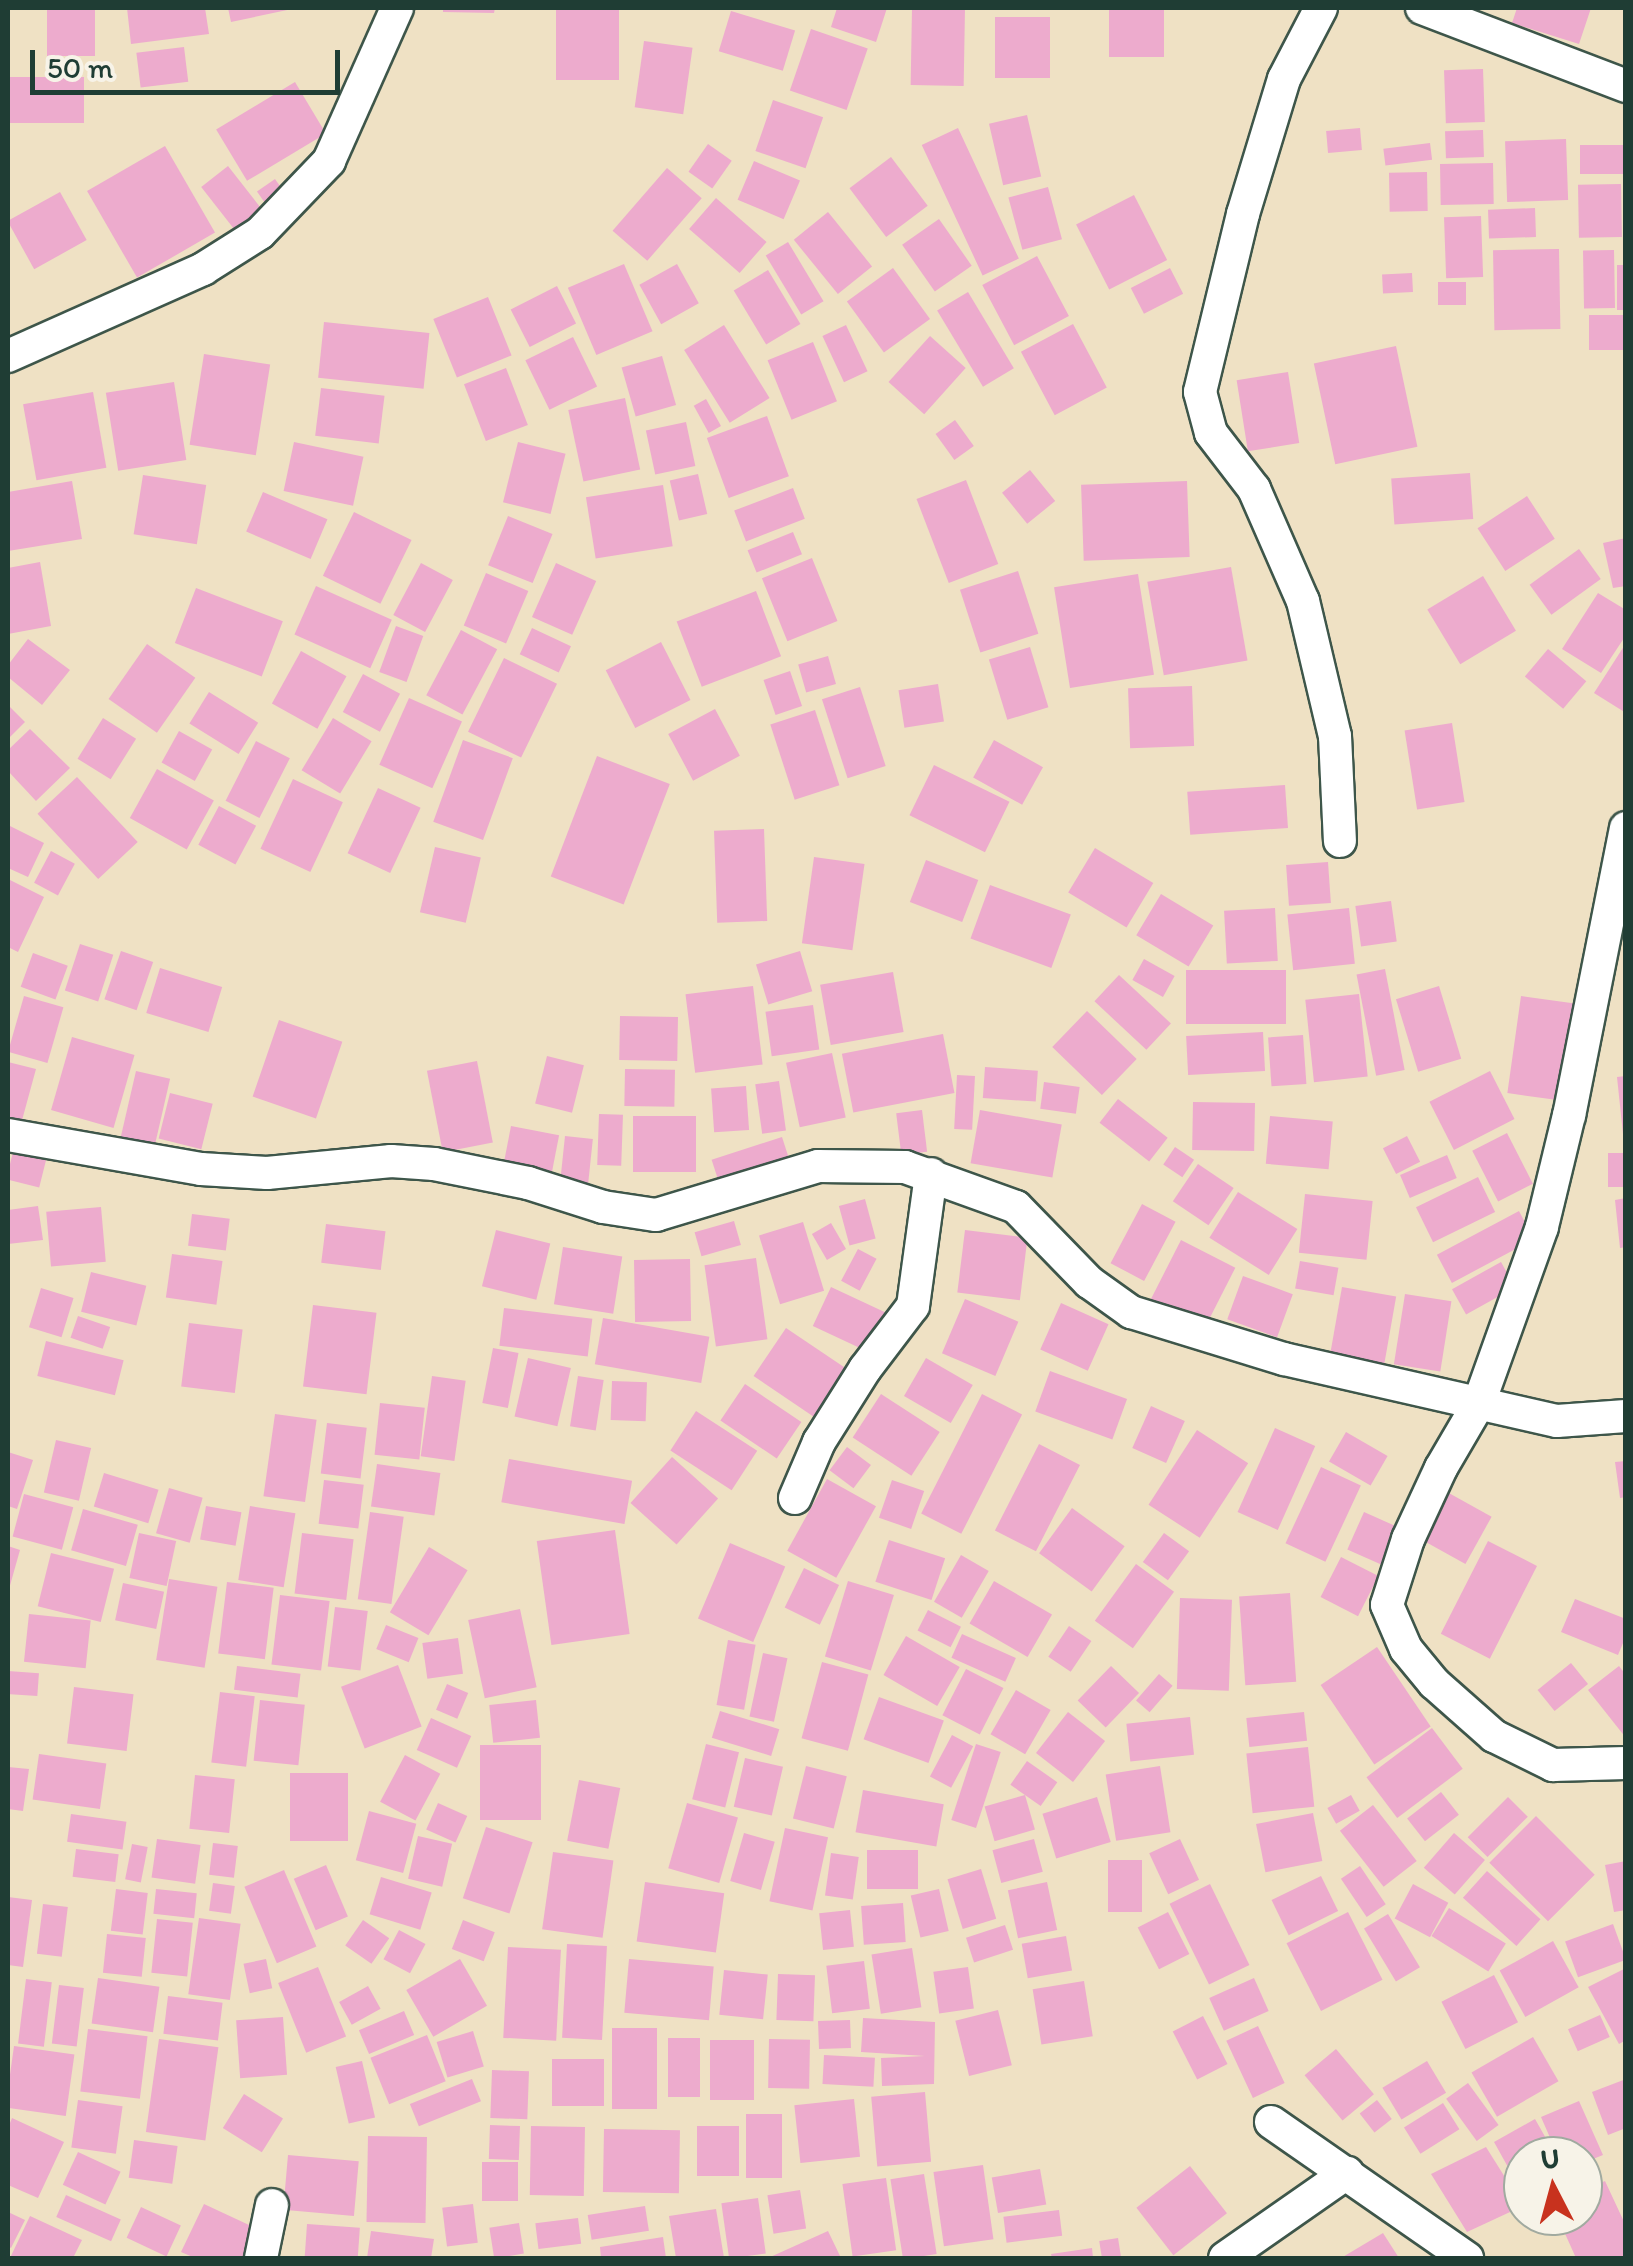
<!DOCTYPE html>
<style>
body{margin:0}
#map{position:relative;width:1633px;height:2266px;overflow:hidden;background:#efe1c4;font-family:Itim,sans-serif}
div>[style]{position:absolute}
.building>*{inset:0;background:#edabcd;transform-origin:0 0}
.roads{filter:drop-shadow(2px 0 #3e564a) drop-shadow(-2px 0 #3e564a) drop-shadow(0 2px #3e564a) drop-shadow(0 -2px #3e564a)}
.street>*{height:32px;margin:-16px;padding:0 16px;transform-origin:16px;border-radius:16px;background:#fff}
span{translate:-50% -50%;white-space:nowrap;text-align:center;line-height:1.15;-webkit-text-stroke:8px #f7f3e8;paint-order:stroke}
.frame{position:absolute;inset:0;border:10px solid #1f3d34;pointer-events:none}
.north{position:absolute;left:1503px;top:2136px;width:100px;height:100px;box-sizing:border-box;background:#f7f3e8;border:2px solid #a1aaa0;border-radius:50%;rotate:354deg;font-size:28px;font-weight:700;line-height:40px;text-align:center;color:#1f3d34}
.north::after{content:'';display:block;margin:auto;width:35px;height:45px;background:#c8321e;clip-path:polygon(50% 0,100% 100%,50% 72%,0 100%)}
.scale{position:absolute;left:30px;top:50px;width:310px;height:45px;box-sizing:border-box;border:5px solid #1f3d34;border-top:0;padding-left:12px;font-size:30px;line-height:35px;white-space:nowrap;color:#1f3d34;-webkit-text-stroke:8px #f7f3e8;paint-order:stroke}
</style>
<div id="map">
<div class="building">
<i style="left:47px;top:8px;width:48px;height:48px"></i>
<i style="clip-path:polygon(127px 8px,205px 8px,209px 34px,131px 44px)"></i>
<i style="clip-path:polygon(228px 8px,292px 8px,292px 9px,231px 22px)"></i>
<i style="clip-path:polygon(443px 8px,495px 8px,494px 13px,443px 12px)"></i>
<i style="left:556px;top:8px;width:63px;height:72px"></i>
<i style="clip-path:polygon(837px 8px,887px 8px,876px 42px,831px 27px)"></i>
<i style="left:912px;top:8px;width:53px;height:77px;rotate:1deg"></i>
<i style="left:1109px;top:8px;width:55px;height:49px"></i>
<i style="clip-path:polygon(1517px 8px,1591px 8px,1579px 44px,1512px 23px)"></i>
<i style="left:731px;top:11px;width:67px;height:42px;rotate:17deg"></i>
<i style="left:995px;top:17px;width:55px;height:61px"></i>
<i style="left:811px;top:29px;width:60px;height:65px;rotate:19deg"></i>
<i style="left:644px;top:41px;width:49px;height:67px;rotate:8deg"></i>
<i style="left:184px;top:47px;width:35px;height:48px;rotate:83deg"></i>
<i style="left:1483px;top:69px;width:53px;height:39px;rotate:88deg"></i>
<i style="left:8px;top:77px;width:76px;height:46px"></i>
<i style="left:295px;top:82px;width:60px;height:92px;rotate:59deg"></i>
<i style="left:773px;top:100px;width:53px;height:54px;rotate:19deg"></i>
<i style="left:1027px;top:115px;width:63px;height:39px;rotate:77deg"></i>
<i style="left:958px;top:128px;width:144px;height:40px;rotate:65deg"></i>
<i style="left:1360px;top:128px;width:22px;height:34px;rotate:85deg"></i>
<i style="left:1483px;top:130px;width:27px;height:38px;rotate:88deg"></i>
<i style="left:1566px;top:139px;width:61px;height:61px;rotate:88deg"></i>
<i style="left:1430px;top:143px;width:17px;height:47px;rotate:83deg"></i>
<i style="left:708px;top:144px;width:29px;height:34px;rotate:35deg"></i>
<i style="left:1626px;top:145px;width:29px;height:46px;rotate:90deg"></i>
<i style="left:165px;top:146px;width:100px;height:90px;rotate:60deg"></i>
<i style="left:891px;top:157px;width:61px;height:52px;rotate:53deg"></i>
<i style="left:754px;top:161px;width:50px;height:42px;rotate:23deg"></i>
<i style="left:1493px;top:163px;width:41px;height:53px;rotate:89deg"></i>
<i style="left:228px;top:166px;width:60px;height:34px;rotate:52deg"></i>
<i style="left:667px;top:168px;width:46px;height:83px;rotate:41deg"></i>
<i style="left:1427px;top:172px;width:39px;height:38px;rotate:89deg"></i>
<i style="left:275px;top:179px;width:21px;height:22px;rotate:55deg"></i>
<i style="left:1621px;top:184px;width:53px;height:43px;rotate:89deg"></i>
<i style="left:1048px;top:187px;width:54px;height:41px;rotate:75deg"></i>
<i style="left:60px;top:192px;width:55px;height:60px;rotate:61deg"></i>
<i style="left:1134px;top:195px;width:73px;height:65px;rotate:63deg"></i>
<i style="left:716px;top:198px;width:67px;height:41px;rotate:41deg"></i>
<i style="left:1535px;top:208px;width:29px;height:47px;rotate:88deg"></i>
<i style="left:828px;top:212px;width:70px;height:44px;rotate:51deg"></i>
<i style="left:1481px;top:216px;width:61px;height:37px;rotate:88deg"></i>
<i style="left:939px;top:219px;width:57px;height:45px;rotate:55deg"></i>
<i style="left:788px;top:242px;width:69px;height:26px;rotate:59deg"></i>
<i style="left:1559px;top:249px;width:80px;height:66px;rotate:89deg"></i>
<i style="left:1614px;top:250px;width:58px;height:31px;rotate:89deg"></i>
<i style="left:1037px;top:256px;width:68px;height:62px;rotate:62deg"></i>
<i style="left:624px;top:264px;width:73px;height:61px;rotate:67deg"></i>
<i style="left:677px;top:264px;width:45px;height:43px;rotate:61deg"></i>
<i style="left:1626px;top:265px;width:45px;height:9px;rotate:90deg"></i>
<i style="left:893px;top:268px;width:63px;height:57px;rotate:54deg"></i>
<i style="left:1170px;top:268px;width:29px;height:44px;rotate:63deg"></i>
<i style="left:768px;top:270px;width:63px;height:40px;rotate:59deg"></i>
<i style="left:1412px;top:273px;width:19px;height:30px;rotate:87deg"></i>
<i style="left:1438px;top:282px;width:28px;height:23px"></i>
<i style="left:557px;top:286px;width:42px;height:52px;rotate:63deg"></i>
<i style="left:968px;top:292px;width:89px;height:36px;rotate:59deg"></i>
<i style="left:488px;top:297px;width:63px;height:59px;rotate:68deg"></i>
<i style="left:1626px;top:315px;width:35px;height:37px;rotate:90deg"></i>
<i style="left:324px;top:322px;width:106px;height:56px;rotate:6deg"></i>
<i style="left:1073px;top:324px;width:72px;height:59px;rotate:62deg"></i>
<i style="left:724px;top:325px;width:86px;height:47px;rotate:58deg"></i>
<i style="left:846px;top:325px;width:51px;height:26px;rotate:65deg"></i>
<i style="left:930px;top:336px;width:48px;height:62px;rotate:42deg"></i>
<i style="left:573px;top:337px;width:55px;height:53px;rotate:64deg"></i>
<i style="left:813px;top:342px;width:64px;height:49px;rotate:68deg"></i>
<i style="left:1396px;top:346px;width:103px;height:84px;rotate:78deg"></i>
<i style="left:204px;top:354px;width:67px;height:92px;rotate:9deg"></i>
<i style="left:662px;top:356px;width:51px;height:42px;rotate:74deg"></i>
<i style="left:506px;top:368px;width:61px;height:45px;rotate:69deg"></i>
<i style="left:1288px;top:372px;width:72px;height:52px;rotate:81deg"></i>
<i style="left:174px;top:382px;width:79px;height:69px;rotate:81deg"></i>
<i style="left:321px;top:388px;width:64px;height:48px;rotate:7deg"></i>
<i style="left:93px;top:392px;width:77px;height:71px;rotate:80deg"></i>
<i style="left:625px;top:398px;width:73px;height:58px;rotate:78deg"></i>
<i style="left:706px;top:399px;width:31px;height:14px;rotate:61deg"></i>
<i style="left:767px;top:416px;width:64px;height:64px;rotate:70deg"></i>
<i style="left:955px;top:420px;width:32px;height:24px;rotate:54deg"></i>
<i style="left:686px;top:422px;width:45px;height:41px;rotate:78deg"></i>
<i style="left:294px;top:442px;width:71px;height:50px;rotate:12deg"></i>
<i style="left:518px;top:442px;width:49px;height:62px;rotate:14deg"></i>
<i style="left:1030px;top:470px;width:40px;height:36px;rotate:51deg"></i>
<i style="left:1470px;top:473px;width:46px;height:79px;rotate:86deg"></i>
<i style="left:698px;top:474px;width:41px;height:29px;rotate:77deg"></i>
<i style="left:143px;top:475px;width:64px;height:60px;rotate:9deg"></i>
<i style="left:966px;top:480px;width:90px;height:53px;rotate:69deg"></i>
<i style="clip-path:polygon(72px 481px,82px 539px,8px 551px,8px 492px)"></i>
<i style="left:1187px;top:481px;width:76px;height:106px;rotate:88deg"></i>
<i style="left:663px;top:485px;width:62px;height:78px;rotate:81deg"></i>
<i style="left:793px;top:488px;width:33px;height:63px;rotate:69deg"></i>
<i style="left:263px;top:492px;width:70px;height:43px;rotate:23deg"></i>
<i style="left:1527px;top:496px;width:51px;height:59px;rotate:57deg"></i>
<i style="left:354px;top:512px;width:64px;height:71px;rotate:26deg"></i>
<i style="left:508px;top:516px;width:48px;height:53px;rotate:22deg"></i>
<i style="left:793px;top:532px;width:24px;height:49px;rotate:68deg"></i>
<i style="clip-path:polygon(1626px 538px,1626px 586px,1613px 588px,1603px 543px)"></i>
<i style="left:1579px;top:549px;width:37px;height:61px;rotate:54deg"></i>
<i style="left:812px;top:558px;width:68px;height:54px;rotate:68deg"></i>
<i style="clip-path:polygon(40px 562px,51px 626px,8px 634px,8px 568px)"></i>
<i style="left:421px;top:563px;width:36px;height:59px;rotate:28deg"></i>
<i style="left:556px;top:563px;width:44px;height:59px;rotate:24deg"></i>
<i style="left:1231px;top:567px;width:95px;height:85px;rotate:80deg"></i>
<i style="left:1018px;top:571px;width:66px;height:61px;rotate:72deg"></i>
<i style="left:486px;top:573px;width:46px;height:57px;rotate:23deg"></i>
<i style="left:1138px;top:574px;width:102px;height:85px;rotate:81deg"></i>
<i style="left:1483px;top:576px;width:64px;height:65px;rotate:59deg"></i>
<i style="left:316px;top:586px;width:83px;height:53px;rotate:24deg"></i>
<i style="left:196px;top:588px;width:93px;height:59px;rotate:21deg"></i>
<i style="left:756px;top:591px;width:70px;height:85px;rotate:69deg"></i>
<i style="clip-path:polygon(1598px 593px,1626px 610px,1626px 635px,1601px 673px,1562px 649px)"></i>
<i style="left:396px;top:626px;width:29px;height:49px;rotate:20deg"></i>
<i style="left:532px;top:628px;width:43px;height:29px;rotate:25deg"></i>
<i style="left:461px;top:630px;width:41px;height:74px;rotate:28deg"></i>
<i style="clip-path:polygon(28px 639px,70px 670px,42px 705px,8px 677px,8px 665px)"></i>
<i style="left:661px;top:642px;width:65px;height:62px;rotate:63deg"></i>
<i style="clip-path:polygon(1626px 643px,1626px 713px,1594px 693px)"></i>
<i style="left:147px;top:644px;width:59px;height:67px;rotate:35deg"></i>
<i style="left:1030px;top:647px;width:63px;height:43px;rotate:73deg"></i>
<i style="left:1548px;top:649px;width:50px;height:36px;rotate:40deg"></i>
<i style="left:301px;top:651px;width:52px;height:60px;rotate:29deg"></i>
<i style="left:828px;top:656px;width:29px;height:31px;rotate:74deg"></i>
<i style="left:504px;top:658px;width:59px;height:82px;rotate:26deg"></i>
<i style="left:790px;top:671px;width:37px;height:28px;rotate:71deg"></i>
<i style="left:363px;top:674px;width:42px;height:43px;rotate:28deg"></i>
<i style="left:938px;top:684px;width:38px;height:40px;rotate:81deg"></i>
<i style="left:1192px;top:686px;width:60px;height:64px;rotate:88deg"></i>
<i style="left:860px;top:687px;width:83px;height:40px;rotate:72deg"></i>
<i style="left:209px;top:692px;width:58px;height:37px;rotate:32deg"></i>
<i style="left:409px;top:698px;width:58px;height:73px;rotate:24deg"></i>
<i style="clip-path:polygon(8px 705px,25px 722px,8px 739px)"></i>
<i style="left:715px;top:709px;width:53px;height:53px;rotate:62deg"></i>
<i style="left:815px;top:710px;width:79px;height:47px;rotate:72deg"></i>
<i style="left:103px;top:718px;width:39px;height:48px;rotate:32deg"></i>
<i style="left:333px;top:718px;width:45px;height:61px;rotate:31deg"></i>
<i style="left:1452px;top:723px;width:80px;height:48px;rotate:81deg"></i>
<i style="clip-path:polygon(30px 729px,70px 768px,36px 801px,8px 771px,8px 750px)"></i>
<i style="left:179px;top:731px;width:38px;height:36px;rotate:29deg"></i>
<i style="left:463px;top:740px;width:53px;height:87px;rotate:20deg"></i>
<i style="left:994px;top:740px;width:56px;height:43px;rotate:29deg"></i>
<i style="left:256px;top:741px;width:38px;height:67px;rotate:27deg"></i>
<i style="left:597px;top:756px;width:78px;height:129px;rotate:21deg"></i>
<i style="left:934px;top:765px;width:84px;height:56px;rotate:26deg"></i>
<i style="left:157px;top:769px;width:65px;height:56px;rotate:29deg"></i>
<i style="left:77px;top:777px;width:89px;height:54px;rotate:47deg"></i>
<i style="left:293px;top:779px;width:55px;height:77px;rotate:25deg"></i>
<i style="left:1285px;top:785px;width:43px;height:98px;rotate:86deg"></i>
<i style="left:378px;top:788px;width:47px;height:72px;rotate:25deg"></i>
<i style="left:219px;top:806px;width:42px;height:44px;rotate:28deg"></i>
<i style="clip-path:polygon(8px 825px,44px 843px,28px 877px,8px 868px)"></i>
<i style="left:764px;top:829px;width:92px;height:50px;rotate:88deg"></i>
<i style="left:435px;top:847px;width:47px;height:67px;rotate:13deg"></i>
<i style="left:1095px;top:848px;width:68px;height:52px;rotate:31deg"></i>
<i style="left:51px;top:851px;width:27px;height:36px;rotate:28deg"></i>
<i style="left:814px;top:857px;width:51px;height:87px;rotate:8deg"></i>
<i style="left:926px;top:860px;width:56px;height:45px;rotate:21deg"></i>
<i style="left:1328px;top:862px;width:41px;height:42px;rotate:86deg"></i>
<i style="clip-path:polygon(8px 879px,44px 897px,18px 952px,8px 947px)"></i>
<i style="left:990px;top:885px;width:86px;height:57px;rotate:20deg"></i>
<i style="left:1161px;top:894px;width:61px;height:48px;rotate:31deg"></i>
<i style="left:1391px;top:901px;width:41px;height:36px;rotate:82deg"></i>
<i style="left:1275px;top:908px;width:53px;height:51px;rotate:87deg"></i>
<i style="left:1349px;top:908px;width:56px;height:62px;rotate:84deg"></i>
<i style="left:80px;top:944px;width:35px;height:49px;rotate:18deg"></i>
<i style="left:121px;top:951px;width:34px;height:51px;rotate:19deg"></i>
<i style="left:800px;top:951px;width:42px;height:46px;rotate:73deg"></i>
<i style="left:33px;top:953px;width:37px;height:36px;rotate:20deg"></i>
<i style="left:1144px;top:959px;width:35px;height:24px;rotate:29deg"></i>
<i style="left:160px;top:968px;width:65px;height:47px;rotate:17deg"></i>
<i style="left:1385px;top:969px;width:103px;height:29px;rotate:79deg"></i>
<i style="left:1286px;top:970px;width:54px;height:100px;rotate:90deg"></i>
<i style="left:893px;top:972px;width:61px;height:74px;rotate:80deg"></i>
<i style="left:1119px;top:975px;width:71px;height:36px;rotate:43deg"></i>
<i style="left:753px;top:986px;width:79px;height:68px;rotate:83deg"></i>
<i style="left:1439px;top:986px;width:76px;height:45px;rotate:73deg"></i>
<i style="left:1359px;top:994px;width:83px;height:54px;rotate:84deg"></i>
<i style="left:24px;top:996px;width:41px;height:58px;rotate:16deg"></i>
<i style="left:1521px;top:996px;width:56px;height:98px;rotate:8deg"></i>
<i style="left:813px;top:1005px;width:45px;height:48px;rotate:82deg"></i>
<i style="left:1087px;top:1011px;width:69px;height:50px;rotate:44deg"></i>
<i style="left:620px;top:1016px;width:58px;height:44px;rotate:1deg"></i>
<i style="left:279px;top:1020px;width:67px;height:81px;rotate:19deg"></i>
<i style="left:1263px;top:1032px;width:39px;height:77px;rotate:87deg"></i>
<i style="left:943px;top:1034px;width:60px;height:103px;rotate:79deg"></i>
<i style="left:1303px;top:1035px;width:49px;height:35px;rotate:86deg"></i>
<i style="left:72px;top:1037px;width:65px;height:76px;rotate:16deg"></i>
<i style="left:832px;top:1053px;width:66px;height:47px;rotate:78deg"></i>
<i style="left:547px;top:1056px;width:38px;height:49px;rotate:14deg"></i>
<i style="left:477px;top:1061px;width:83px;height:51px;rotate:79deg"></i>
<i style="clip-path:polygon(8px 1062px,36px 1069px,21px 1124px,8px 1120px)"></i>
<i style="left:985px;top:1067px;width:53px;height:31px;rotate:4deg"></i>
<i style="left:625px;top:1069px;width:50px;height:37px;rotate:1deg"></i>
<i style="left:136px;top:1071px;width:35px;height:68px;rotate:13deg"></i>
<i style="left:1490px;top:1071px;width:54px;height:68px;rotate:63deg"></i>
<i style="left:957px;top:1075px;width:18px;height:54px;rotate:3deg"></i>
<i style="clip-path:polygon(1626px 1076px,1626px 1134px,1623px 1134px,1617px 1077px)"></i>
<i style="left:779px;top:1081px;width:50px;height:24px;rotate:82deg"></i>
<i style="left:1044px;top:1082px;width:36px;height:27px;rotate:8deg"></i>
<i style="left:746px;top:1086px;width:44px;height:35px;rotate:86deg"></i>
<i style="left:170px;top:1093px;width:44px;height:47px;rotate:14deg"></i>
<i style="left:1118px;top:1099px;width:63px;height:30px;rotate:38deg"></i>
<i style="left:1193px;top:1102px;width:62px;height:48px;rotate:1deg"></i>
<i style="left:922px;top:1110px;width:42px;height:26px;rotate:83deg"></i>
<i style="left:980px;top:1110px;width:83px;height:54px;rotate:10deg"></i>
<i style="left:599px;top:1114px;width:24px;height:51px;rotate:2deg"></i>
<i style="left:696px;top:1116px;width:56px;height:63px;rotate:90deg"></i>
<i style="left:1270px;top:1116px;width:63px;height:48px;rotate:5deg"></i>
<i style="left:511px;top:1126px;width:49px;height:44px;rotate:11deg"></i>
<i style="left:1507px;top:1133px;width:57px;height:39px;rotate:63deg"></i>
<i style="left:565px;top:1136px;width:28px;height:47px;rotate:6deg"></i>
<i style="left:1407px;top:1136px;width:29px;height:27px;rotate:63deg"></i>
<i style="left:782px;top:1137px;width:28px;height:74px;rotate:72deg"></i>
<i style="left:1175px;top:1147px;width:23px;height:21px;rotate:34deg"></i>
<i style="left:13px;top:1152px;width:34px;height:28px;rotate:14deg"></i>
<i style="left:1608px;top:1153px;width:18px;height:34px"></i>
<i style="left:1447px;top:1155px;width:25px;height:51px;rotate:67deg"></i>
<i style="left:1198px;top:1164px;width:43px;height:45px;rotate:34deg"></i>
<i style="left:1478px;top:1177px;width:39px;height:69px;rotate:64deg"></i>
<i style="left:1238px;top:1192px;width:70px;height:54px;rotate:32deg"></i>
<i style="left:1305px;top:1194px;width:68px;height:59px;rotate:6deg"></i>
<i style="clip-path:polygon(1626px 1198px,1626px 1247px,1620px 1248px,1615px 1200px)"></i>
<i style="left:865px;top:1199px;width:41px;height:27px;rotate:75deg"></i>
<i style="left:1142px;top:1204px;width:38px;height:67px;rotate:28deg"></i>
<i style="clip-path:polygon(38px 1206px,43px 1240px,8px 1244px,8px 1210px)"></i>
<i style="left:101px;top:1207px;width:55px;height:55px;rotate:85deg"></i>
<i style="left:1519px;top:1211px;width:32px;height:93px;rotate:62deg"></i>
<i style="left:192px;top:1214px;width:38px;height:32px;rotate:7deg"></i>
<i style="left:734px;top:1221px;width:25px;height:41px;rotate:74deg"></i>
<i style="left:803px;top:1222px;width:72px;height:46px;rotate:73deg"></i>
<i style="left:831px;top:1223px;width:30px;height:22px;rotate:60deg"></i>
<i style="left:326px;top:1224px;width:60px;height:39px;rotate:7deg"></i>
<i style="left:496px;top:1230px;width:56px;height:58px;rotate:14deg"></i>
<i style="left:965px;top:1230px;width:63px;height:63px;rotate:7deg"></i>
<i style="left:1181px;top:1240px;width:61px;height:67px;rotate:27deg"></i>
<i style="left:563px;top:1247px;width:60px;height:58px;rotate:9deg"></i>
<i style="left:858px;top:1249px;width:21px;height:36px;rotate:28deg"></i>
<i style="left:172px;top:1254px;width:51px;height:44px;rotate:8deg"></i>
<i style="left:756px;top:1258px;width:82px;height:52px;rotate:82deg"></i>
<i style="left:690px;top:1259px;width:62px;height:56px;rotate:89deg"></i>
<i style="left:1300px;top:1261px;width:39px;height:28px;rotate:10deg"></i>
<i style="left:1501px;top:1262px;width:29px;height:56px;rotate:61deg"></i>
<i style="left:91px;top:1272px;width:57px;height:41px;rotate:14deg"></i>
<i style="left:1243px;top:1276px;width:53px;height:46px;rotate:20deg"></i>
<i style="left:831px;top:1287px;width:62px;height:43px;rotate:25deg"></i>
<i style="left:1342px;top:1287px;width:55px;height:70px;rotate:10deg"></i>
<i style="left:41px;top:1288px;width:34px;height:41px;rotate:17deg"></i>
<i style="left:1405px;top:1294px;width:47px;height:71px;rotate:9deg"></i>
<i style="left:965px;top:1299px;width:58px;height:59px;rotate:23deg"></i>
<i style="left:1061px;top:1303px;width:52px;height:51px;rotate:24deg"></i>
<i style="left:313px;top:1305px;width:64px;height:82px;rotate:7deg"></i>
<i style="left:504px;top:1308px;width:89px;height:38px;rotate:7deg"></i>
<i style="left:78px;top:1316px;width:34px;height:23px;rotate:19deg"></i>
<i style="left:603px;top:1318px;width:108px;height:47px;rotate:10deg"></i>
<i style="left:189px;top:1323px;width:54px;height:64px;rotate:7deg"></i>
<i style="left:786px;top:1328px;width:73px;height:58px;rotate:34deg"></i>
<i style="left:46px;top:1341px;width:80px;height:36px;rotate:14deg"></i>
<i style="left:493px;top:1348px;width:26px;height:56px;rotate:11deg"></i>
<i style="left:528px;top:1358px;width:44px;height:60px;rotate:13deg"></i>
<i style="left:926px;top:1358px;width:54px;height:44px;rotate:30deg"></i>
<i style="left:1050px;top:1371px;width:82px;height:43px;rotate:20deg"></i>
<i style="left:432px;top:1376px;width:34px;height:81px;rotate:8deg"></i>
<i style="left:578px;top:1376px;width:26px;height:51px;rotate:9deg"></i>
<i style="left:612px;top:1381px;width:35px;height:39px;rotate:2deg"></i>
<i style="left:745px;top:1384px;width:68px;height:44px;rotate:34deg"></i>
<i style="left:881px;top:1394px;width:70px;height:52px;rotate:33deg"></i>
<i style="left:982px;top:1394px;width:45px;height:134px;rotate:27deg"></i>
<i style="left:380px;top:1403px;width:45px;height:52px;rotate:6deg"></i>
<i style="left:1151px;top:1406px;width:37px;height:46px;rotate:24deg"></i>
<i style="left:696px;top:1411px;width:73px;height:47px;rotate:33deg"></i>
<i style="left:275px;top:1414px;width:42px;height:83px;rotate:8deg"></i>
<i style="left:327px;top:1423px;width:40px;height:51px;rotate:7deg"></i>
<i style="left:1275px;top:1428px;width:44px;height:92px;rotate:24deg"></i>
<i style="left:1197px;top:1430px;width:61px;height:89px;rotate:33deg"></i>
<i style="left:1346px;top:1432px;width:48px;height:34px;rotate:30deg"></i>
<i style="left:56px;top:1440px;width:36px;height:54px;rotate:13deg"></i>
<i style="left:1039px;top:1444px;width:46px;height:97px;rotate:27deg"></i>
<i style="left:847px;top:1447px;width:30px;height:29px;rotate:37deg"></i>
<i style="clip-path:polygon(8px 1452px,33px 1460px,17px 1509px,8px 1506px)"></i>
<i style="left:672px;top:1457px;width:62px;height:62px;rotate:42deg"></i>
<i style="left:509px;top:1459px;width:125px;height:44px;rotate:10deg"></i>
<i style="clip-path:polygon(1626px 1461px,1626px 1497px,1620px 1498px,1615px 1462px)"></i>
<i style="left:377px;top:1464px;width:64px;height:43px;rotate:8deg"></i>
<i style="left:1321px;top:1467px;width:44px;height:84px;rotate:25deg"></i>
<i style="left:104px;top:1473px;width:57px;height:35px;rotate:17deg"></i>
<i style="left:827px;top:1479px;width:56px;height:82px;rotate:29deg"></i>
<i style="left:324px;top:1480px;width:40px;height:44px;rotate:7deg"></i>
<i style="left:892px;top:1480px;width:34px;height:40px;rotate:19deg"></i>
<i style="left:169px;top:1488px;width:35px;height:47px;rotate:16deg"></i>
<i style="left:1447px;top:1492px;width:51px;height:54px;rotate:29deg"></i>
<i style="left:24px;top:1494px;width:51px;height:44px;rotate:15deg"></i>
<i style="left:206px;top:1506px;width:36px;height:34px;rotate:10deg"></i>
<i style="left:250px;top:1506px;width:46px;height:75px;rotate:9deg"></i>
<i style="left:1072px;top:1508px;width:65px;height:56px;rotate:36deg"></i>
<i style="left:83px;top:1509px;width:57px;height:43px;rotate:16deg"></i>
<i style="left:370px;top:1512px;width:34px;height:88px;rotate:8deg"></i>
<i style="left:1364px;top:1512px;width:45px;height:41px;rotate:24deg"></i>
<i style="left:615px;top:1530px;width:105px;height:79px;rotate:82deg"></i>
<i style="left:139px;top:1533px;width:38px;height:46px;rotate:12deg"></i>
<i style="left:302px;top:1533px;width:52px;height:61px;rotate:7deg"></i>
<i style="left:1164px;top:1533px;width:31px;height:36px;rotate:36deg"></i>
<i style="left:889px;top:1540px;width:59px;height:44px;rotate:18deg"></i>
<i style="left:1488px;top:1541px;width:55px;height:104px;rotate:27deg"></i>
<i style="left:730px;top:1543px;width:60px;height:82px;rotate:23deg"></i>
<i style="clip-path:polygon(8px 1546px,20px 1550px,9px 1589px,8px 1589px)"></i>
<i style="left:429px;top:1547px;width:45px;height:76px;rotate:31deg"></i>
<i style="left:51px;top:1553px;width:65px;height:55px;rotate:14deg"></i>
<i style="left:961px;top:1555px;width:32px;height:54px;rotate:30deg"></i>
<i style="left:1341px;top:1557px;width:42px;height:45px;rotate:27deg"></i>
<i style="left:1136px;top:1564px;width:47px;height:70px;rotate:36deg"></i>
<i style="left:804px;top:1568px;width:39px;height:44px;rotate:26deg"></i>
<i style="left:169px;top:1579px;width:49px;height:82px;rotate:9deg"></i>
<i style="left:848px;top:1581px;width:48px;height:79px;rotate:17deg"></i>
<i style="left:994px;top:1581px;width:67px;height:49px;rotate:30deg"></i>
<i style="left:227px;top:1582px;width:47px;height:72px;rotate:7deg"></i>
<i style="left:123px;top:1583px;width:42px;height:38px;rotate:12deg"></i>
<i style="left:1290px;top:1593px;width:89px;height:51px;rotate:86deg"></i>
<i style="left:280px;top:1595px;width:50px;height:70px;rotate:7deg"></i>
<i style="left:1180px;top:1598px;width:52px;height:91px;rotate:2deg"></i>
<i style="clip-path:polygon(1575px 1599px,1626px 1619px,1626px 1636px,1618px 1655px,1561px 1632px)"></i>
<i style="left:335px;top:1607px;width:33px;height:60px;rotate:7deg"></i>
<i style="left:520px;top:1609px;width:80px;height:53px;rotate:78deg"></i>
<i style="left:928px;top:1610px;width:37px;height:23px;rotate:27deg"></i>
<i style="left:29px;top:1614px;width:62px;height:48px;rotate:6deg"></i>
<i style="left:386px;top:1625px;width:35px;height:26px;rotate:22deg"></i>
<i style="left:1069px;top:1626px;width:27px;height:37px;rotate:34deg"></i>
<i style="left:962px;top:1634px;width:59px;height:26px;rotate:24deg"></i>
<i style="left:906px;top:1636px;width:62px;height:45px;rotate:30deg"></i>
<i style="left:458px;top:1638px;width:36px;height:36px;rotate:82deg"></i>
<i style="left:728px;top:1640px;width:28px;height:66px;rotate:10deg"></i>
<i style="left:1377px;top:1647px;width:96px;height:68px;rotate:56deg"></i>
<i style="left:763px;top:1653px;width:25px;height:65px;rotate:12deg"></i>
<i style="left:822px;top:1662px;width:48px;height:79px;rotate:15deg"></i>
<i style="left:1571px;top:1663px;width:27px;height:43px;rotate:51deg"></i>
<i style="left:398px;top:1665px;width:66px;height:61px;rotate:69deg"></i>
<i style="left:237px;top:1666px;width:64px;height:24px;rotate:7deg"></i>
<i style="left:1111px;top:1666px;width:39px;height:48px;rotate:44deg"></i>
<i style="clip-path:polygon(1619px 1666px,1626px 1675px,1626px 1738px,1588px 1690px)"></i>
<i style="left:966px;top:1669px;width:42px;height:52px;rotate:27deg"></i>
<i style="left:8px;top:1671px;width:31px;height:23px;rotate:4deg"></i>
<i style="left:1159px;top:1674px;width:18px;height:35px;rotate:41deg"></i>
<i style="left:447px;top:1684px;width:23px;height:28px;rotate:23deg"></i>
<i style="left:74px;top:1687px;width:60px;height:57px;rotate:7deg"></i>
<i style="left:1016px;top:1690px;width:40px;height:51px;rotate:30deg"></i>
<i style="left:220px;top:1692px;width:35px;height:71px;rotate:7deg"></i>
<i style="left:879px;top:1697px;width:69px;height:45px;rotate:20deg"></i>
<i style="left:260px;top:1700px;width:45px;height:61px;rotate:6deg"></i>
<i style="left:536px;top:1700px;width:38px;height:47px;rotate:84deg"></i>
<i style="left:720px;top:1711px;width:62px;height:28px;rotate:17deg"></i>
<i style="left:1068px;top:1712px;width:47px;height:52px;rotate:38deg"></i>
<i style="left:1304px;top:1712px;width:29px;height:58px;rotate:84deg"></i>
<i style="left:1190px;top:1717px;width:38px;height:64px;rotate:84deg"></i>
<i style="left:431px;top:1718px;width:44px;height:35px;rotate:24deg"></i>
<i style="left:1432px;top:1728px;width:51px;height:82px;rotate:53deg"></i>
<i style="left:952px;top:1735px;width:24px;height:47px;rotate:28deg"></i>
<i style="left:706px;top:1744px;width:34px;height:57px;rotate:14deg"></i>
<i style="left:976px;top:1744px;width:26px;height:80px;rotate:18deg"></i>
<i style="left:480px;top:1745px;width:61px;height:75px"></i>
<i style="left:1308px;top:1747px;width:60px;height:62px;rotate:84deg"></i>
<i style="left:39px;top:1754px;width:68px;height:46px;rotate:8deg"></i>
<i style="left:405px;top:1755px;width:40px;height:53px;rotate:28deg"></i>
<i style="left:745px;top:1758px;width:39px;height:50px;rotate:13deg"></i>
<i style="left:1027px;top:1761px;width:37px;height:29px;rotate:35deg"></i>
<i style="left:806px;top:1766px;width:42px;height:54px;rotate:14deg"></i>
<i style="left:1160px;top:1766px;width:67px;height:55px;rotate:81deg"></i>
<i style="clip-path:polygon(8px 1767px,29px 1769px,23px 1811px,8px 1809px)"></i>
<i style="left:290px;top:1773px;width:58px;height:68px"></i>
<i style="left:195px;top:1775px;width:40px;height:54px;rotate:6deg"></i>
<i style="left:579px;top:1780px;width:42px;height:62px;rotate:11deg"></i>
<i style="left:863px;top:1790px;width:82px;height:43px;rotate:10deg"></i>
<i style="left:1441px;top:1792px;width:29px;height:43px;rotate:52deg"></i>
<i style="left:1025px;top:1795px;width:36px;height:42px;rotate:74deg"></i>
<i style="left:1351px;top:1795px;width:18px;height:27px;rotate:61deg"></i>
<i style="left:1097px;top:1797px;width:47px;height:57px;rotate:73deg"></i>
<i style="left:1508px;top:1797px;width:28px;height:57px;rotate:45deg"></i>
<i style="left:438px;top:1803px;width:32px;height:29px;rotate:24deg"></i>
<i style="left:687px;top:1803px;width:53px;height:68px;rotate:16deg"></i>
<i style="left:1373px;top:1805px;width:71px;height:42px;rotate:52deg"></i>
<i style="left:369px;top:1811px;width:49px;height:51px;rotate:15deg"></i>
<i style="left:1313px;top:1813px;width:49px;height:58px;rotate:79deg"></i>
<i style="left:71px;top:1814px;width:56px;height:28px;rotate:8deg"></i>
<i style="left:1536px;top:1816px;width:83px;height:66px;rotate:45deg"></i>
<i style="left:486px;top:1827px;width:49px;height:75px;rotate:18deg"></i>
<i style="left:785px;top:1828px;width:44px;height:75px;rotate:12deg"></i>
<i style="left:744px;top:1833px;width:32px;height:50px;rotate:16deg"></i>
<i style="left:1454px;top:1833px;width:41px;height:46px;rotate:41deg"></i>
<i style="left:418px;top:1836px;width:35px;height:44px;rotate:13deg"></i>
<i style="left:157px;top:1839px;width:44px;height:39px;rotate:8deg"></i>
<i style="left:1034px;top:1839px;width:34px;height:43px;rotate:75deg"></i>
<i style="left:1180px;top:1839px;width:45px;height:34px;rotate:65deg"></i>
<i style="left:213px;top:1843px;width:25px;height:32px;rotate:7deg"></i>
<i style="left:132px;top:1844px;width:16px;height:36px;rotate:11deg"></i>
<i style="left:76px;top:1849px;width:43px;height:28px;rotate:7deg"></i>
<i style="left:867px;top:1850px;width:51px;height:39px"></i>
<i style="left:553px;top:1852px;width:61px;height:78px;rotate:8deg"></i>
<i style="left:831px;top:1853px;width:28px;height:43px;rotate:8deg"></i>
<i style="left:1108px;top:1860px;width:34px;height:52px"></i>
<i style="clip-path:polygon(1626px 1861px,1626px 1910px,1614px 1912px,1605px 1865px)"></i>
<i style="left:326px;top:1865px;width:56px;height:35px;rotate:67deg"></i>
<i style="left:1360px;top:1866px;width:46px;height:23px;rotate:56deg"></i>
<i style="left:981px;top:1869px;width:52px;height:35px;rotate:73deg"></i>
<i style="left:284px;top:1870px;width:83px;height:43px;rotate:67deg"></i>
<i style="left:1487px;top:1871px;width:72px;height:36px;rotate:42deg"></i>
<i style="left:1321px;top:1876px;width:39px;height:55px;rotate:64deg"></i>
<i style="left:381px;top:1877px;width:53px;height:39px;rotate:17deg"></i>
<i style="left:645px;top:1882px;width:80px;height:60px;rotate:8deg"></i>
<i style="left:1047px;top:1882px;width:49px;height:40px;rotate:78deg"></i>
<i style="left:213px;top:1883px;width:22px;height:28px;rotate:8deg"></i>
<i style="left:1210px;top:1884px;width:90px;height:45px;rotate:64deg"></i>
<i style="left:1413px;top:1884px;width:40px;height:39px;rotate:28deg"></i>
<i style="left:116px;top:1889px;width:32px;height:42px;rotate:7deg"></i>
<i style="left:156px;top:1889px;width:41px;height:25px;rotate:6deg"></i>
<i style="left:939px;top:1889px;width:43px;height:29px;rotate:77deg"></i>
<i style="clip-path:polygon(8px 1897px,32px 1900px,23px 1967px,8px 1965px)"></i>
<i style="left:903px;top:1903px;width:39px;height:42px;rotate:86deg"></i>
<i style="left:43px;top:1904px;width:25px;height:50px;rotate:7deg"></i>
<i style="left:1449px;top:1908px;width:67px;height:33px;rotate:32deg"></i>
<i style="left:850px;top:1910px;width:37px;height:31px;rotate:84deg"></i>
<i style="left:1168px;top:1912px;width:47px;height:34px;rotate:63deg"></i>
<i style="left:1348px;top:1912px;width:76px;height:69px;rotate:63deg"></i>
<i style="left:1388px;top:1914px;width:62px;height:28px;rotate:59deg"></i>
<i style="left:199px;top:1918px;width:42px;height:77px;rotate:8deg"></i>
<i style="left:157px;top:1919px;width:36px;height:54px;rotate:6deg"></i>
<i style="left:363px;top:1920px;width:32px;height:31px;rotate:35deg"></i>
<i style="left:463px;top:1920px;width:34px;height:31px;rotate:21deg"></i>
<i style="left:1613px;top:1924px;width:38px;height:51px;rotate:70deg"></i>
<i style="left:1005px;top:1925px;width:26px;height:41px;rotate:72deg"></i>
<i style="left:399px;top:1930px;width:30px;height:33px;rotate:28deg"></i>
<i style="left:107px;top:1934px;width:39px;height:39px;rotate:6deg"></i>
<i style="left:1066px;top:1936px;width:35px;height:45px;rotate:80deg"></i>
<i style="left:1553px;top:1941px;width:53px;height:61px;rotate:61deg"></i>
<i style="left:567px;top:1944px;width:40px;height:94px;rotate:3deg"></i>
<i style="left:508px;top:1947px;width:53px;height:91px;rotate:3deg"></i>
<i style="left:912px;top:1948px;width:60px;height:41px;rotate:81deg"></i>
<i style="left:266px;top:1959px;width:30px;height:23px;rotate:78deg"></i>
<i style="left:460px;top:1959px;width:54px;height:62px;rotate:60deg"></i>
<i style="left:629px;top:1959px;width:85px;height:54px;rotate:5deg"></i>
<i style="left:864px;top:1961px;width:48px;height:38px;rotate:83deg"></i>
<i style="left:318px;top:1967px;width:75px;height:43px;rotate:68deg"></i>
<i style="left:968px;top:1967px;width:42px;height:35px;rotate:82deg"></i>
<i style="clip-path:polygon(1626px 1968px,1626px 2040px,1619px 2044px,1588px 1987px)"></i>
<i style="left:724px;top:1970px;width:44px;height:45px;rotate:6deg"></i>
<i style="left:778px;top:1974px;width:37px;height:46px;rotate:2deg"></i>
<i style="left:1494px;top:1975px;width:53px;height:59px;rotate:63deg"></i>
<i style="left:98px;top:1978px;width:62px;height:46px;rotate:8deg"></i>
<i style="left:1254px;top:1978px;width:36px;height:49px;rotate:66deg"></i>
<i style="left:26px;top:1979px;width:26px;height:65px;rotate:7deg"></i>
<i style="left:1084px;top:1981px;width:56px;height:52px;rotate:81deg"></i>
<i style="left:59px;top:1985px;width:25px;height:59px;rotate:7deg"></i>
<i style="left:368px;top:1986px;width:26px;height:33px;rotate:61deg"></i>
<i style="left:168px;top:1996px;width:55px;height:38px;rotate:7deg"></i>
<i style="left:998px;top:2010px;width:57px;height:44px;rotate:76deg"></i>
<i style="left:404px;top:2011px;width:26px;height:49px;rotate:67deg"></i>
<i style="left:1600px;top:2015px;width:24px;height:35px;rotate:66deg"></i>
<i style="left:1203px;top:2016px;width:54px;height:34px;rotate:63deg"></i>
<i style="left:283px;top:2017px;width:58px;height:47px;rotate:86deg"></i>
<i style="clip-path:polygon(863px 2018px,935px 2022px,934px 2084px,882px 2086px,881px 2058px,925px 2056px,861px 2052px)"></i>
<i style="left:850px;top:2020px;width:28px;height:32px;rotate:88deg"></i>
<i style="left:1258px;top:2026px;width:63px;height:35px;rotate:65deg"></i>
<i style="left:612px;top:2028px;width:45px;height:81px"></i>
<i style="left:88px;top:2029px;width:60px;height:63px;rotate:7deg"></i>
<i style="left:473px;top:2031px;width:37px;height:38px;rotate:73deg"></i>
<i style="left:427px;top:2035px;width:50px;height:61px;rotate:68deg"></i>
<i style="left:1533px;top:2037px;width:51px;height:71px;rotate:60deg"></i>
<i style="left:668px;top:2038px;width:32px;height:59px"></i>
<i style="left:159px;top:2039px;width:60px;height:94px;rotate:8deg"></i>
<i style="left:769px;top:2039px;width:41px;height:49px;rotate:1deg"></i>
<i style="left:710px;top:2040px;width:44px;height:60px"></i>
<i style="left:14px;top:2046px;width:61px;height:62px;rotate:8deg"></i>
<i style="left:1336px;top:2049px;width:59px;height:41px;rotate:50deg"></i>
<i style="left:824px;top:2055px;width:51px;height:29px;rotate:3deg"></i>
<i style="left:552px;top:2059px;width:52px;height:47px"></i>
<i style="left:362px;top:2061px;width:58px;height:27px;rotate:77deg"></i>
<i style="left:1427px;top:2061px;width:37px;height:52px;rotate:59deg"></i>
<i style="left:492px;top:2070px;width:37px;height:48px;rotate:2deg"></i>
<i style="left:472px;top:2079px;width:24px;height:67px;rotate:68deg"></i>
<i style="clip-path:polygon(1626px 2079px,1626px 2128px,1608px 2135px,1592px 2092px)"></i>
<i style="left:1468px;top:2083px;width:52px;height:27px;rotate:54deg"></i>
<i style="left:925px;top:2092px;width:70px;height:54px;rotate:85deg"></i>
<i style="left:244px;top:2094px;width:46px;height:40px;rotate:32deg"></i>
<i style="left:854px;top:2099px;width:58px;height:60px;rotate:84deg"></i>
<i style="left:78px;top:2100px;width:45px;height:48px;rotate:8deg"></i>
<i style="left:1377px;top:2100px;width:24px;height:22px;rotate:52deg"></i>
<i style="clip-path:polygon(1579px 2101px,1603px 2155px,1583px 2163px,1583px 2156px,1558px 2156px,1541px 2117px)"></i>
<i style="left:1443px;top:2103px;width:31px;height:46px;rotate:58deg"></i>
<i style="left:746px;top:2114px;width:36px;height:64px"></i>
<i style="clip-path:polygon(12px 2118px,64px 2142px,38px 2198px,8px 2185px,8px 2128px)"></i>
<i style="clip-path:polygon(1535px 2119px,1556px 2156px,1523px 2156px,1523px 2194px,1494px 2142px)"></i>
<i style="left:490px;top:2125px;width:30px;height:34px;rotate:2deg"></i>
<i style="left:531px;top:2126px;width:54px;height:69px;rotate:1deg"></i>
<i style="left:697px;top:2126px;width:42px;height:50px"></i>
<i style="left:604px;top:2129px;width:76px;height:63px;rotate:1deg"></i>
<i style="left:368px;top:2136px;width:59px;height:86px;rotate:1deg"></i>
<i style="left:134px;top:2140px;width:44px;height:38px;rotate:8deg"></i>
<i style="clip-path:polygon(1486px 2147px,1523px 2206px,1467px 2232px,1431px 2174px)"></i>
<i style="left:78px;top:2152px;width:47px;height:36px;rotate:25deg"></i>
<i style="left:288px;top:2155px;width:71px;height:55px;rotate:5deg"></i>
<i style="left:482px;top:2162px;width:36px;height:39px"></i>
<i style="left:983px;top:2165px;width:75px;height:50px;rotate:82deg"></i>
<i style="left:1190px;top:2166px;width:60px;height:68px;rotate:52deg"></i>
<i style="left:1040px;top:2169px;width:36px;height:49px;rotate:80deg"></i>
<i style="left:924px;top:2174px;width:81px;height:34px;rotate:81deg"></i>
<i style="left:886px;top:2178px;width:73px;height:44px;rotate:82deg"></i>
<i style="clip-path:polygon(1605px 2181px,1626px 2226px,1626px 2258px,1576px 2258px,1557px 2216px,1583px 2216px,1583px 2191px)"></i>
<i style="left:800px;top:2190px;width:39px;height:33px;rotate:81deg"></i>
<i style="left:66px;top:2195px;width:60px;height:24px;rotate:24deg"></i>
<i style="left:758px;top:2198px;width:56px;height:37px;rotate:82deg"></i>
<i style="clip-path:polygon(204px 2204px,260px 2230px,247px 2258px,195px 2258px,181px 2252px)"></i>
<i style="left:473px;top:2204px;width:39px;height:31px;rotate:83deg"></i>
<i style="left:645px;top:2206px;width:25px;height:58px;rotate:81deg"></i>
<i style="left:141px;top:2207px;width:44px;height:34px;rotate:25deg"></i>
<i style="clip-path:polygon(716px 2209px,724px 2258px,676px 2258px,669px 2216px)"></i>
<i style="left:1059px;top:2210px;width:26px;height:56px;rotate:83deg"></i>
<i style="clip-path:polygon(8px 2212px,25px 2220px,11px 2248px,8px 2246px)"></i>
<i style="clip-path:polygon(30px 2216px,82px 2240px,73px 2258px,10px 2258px)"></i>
<i style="left:578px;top:2218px;width:26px;height:43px;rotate:83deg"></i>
<i style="left:519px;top:2223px;width:31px;height:30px;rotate:81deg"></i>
<i style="left:307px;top:2224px;width:53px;height:34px;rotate:4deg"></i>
<i style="clip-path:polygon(371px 2231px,434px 2239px,431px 2258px,367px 2258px)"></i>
<i style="clip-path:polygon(828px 2231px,841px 2258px,768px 2258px)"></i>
<i style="clip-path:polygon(1383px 2233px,1399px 2258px,1341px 2258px)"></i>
<i style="clip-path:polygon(663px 2237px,666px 2258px,601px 2258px,600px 2247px)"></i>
<i style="left:1118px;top:2238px;width:19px;height:19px;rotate:81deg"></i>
<i style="clip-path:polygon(1092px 2248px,1093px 2258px,1052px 2258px,1051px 2254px)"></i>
</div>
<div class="roads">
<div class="street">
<i style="left:1321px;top:8px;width:80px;rotate:117.5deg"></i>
<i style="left:1284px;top:79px;width:141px;rotate:106.9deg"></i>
<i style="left:1243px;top:214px;width:183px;rotate:103.6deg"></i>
<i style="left:1200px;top:392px;width:42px;rotate:75deg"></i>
<i style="left:1211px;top:433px;width:71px;rotate:52.5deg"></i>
<i style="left:1254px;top:489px;width:122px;rotate:66.4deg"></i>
<i style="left:1303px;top:601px;width:139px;rotate:76.7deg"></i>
<i style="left:1335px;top:736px;width:105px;rotate:87.3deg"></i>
<i style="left:1422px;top:8px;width:218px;rotate:20.9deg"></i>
<i style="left:8px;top:356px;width:214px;rotate:-24deg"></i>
<i style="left:203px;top:269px;width:67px;rotate:-32.3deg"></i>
<i style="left:260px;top:233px;width:100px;rotate:-46.2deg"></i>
<i style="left:329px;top:161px;width:167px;rotate:-66deg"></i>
<i style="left:1626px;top:828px;width:293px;rotate:101.2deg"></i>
<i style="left:1569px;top:1115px;width:115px;rotate:103.6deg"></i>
<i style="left:1542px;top:1227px;width:187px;rotate:109.7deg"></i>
<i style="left:1479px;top:1403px;width:75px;rotate:120.3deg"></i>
<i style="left:1441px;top:1468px;width:78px;rotate:114.9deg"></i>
<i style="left:1408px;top:1539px;width:69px;rotate:107.7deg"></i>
<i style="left:1387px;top:1605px;width:48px;rotate:66.6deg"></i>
<i style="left:1406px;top:1649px;width:44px;rotate:50.5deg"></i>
<i style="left:1434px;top:1683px;width:80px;rotate:41.5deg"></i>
<i style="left:1494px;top:1736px;width:66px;rotate:26.2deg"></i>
<i style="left:1553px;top:1765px;width:73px;rotate:-1.6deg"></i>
<i style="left:8px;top:1135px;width:196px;rotate:10deg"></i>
<i style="left:201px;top:1169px;width:66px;rotate:3.5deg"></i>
<i style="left:267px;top:1173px;width:125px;rotate:-5.5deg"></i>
<i style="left:391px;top:1161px;width:43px;rotate:4deg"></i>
<i style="left:434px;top:1164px;width:96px;rotate:11.4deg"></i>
<i style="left:528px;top:1183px;width:79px;rotate:17.7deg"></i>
<i style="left:603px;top:1207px;width:54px;rotate:8.6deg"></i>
<i style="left:656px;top:1215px;width:169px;rotate:-16.8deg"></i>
<i style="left:818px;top:1166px;width:87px;rotate:0.7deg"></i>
<i style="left:905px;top:1167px;width:118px;rotate:19.8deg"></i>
<i style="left:1016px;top:1207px;width:105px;rotate:45.8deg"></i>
<i style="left:1089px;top:1282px;width:52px;rotate:35.5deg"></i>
<i style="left:1131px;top:1312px;width:160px;rotate:17.1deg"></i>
<i style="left:1284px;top:1359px;width:280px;rotate:12.8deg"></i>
<i style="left:1557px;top:1421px;width:69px;rotate:-4.1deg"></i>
<i style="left:795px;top:1498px;width:61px;rotate:-66.8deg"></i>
<i style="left:819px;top:1442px;width:86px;rotate:-57.8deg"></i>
<i style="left:865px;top:1369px;width:79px;rotate:-52.7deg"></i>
<i style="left:913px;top:1306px;width:133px;rotate:-82.2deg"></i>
<i style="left:1271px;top:2122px;width:239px;rotate:34.8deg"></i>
<i style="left:261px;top:2258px;width:54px;rotate:-78.3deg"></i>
<i style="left:1225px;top:2258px;width:149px;rotate:-34.9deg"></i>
</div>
</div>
<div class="frame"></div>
<div class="north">U</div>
<div class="scale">50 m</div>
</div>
